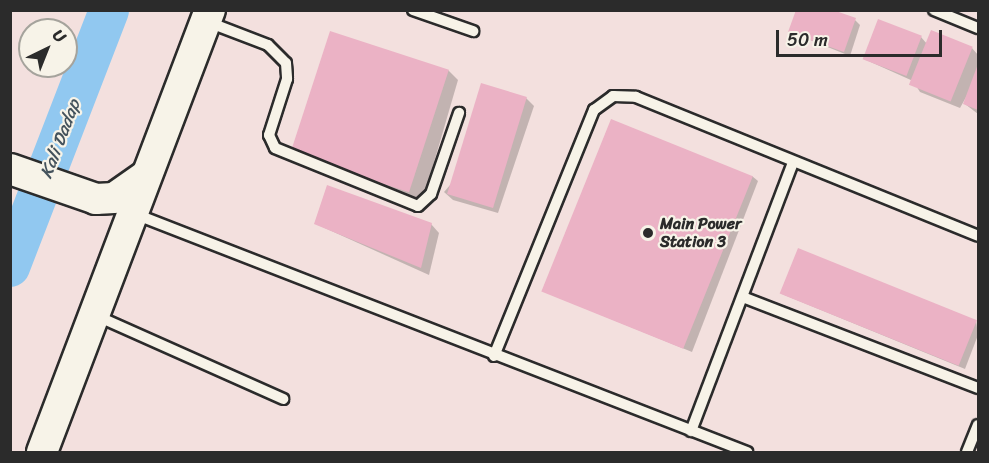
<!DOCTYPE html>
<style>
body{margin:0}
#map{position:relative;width:989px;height:463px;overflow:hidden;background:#f3e0de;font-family:Sriracha,sans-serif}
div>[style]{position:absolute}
.shadow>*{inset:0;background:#0003}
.river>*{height:40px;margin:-20px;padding:0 20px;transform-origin:20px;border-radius:20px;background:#91c8f0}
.building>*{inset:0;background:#ebb2c5;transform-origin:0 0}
.roads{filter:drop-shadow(2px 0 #2b2b2b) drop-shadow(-2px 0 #2b2b2b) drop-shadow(0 2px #2b2b2b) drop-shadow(0 -2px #2b2b2b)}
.lane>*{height:10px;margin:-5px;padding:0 5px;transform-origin:5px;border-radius:5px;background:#f7f3e8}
.secondary>*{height:30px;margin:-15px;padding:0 15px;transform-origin:15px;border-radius:15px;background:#f7f3e8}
.dots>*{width:16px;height:16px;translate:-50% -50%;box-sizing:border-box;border:3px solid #f7f3e8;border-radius:50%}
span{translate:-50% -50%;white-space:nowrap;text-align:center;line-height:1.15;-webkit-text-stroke:4.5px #f7f3e8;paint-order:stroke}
.poi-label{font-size:16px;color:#2b2b2b;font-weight:700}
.left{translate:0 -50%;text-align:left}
.water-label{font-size:18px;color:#44525c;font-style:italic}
.frame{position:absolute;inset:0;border:12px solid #2b2b2b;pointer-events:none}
.north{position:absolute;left:18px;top:18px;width:60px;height:60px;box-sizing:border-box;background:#f7f3e8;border:2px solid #a5a39c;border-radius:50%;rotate:43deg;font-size:16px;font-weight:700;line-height:24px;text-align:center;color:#2b2b2b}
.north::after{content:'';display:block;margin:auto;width:21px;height:27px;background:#2b2b2b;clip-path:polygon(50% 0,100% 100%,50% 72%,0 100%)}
.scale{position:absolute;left:776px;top:30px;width:166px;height:27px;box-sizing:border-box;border:3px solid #2b2b2b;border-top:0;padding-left:8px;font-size:18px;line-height:21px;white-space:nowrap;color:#2b2b2b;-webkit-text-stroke:4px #f7f3e8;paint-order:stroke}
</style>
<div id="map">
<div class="shadow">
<i style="clip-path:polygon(855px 20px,860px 25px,850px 56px,790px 32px)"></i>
<i style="clip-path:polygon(921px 37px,927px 44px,972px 48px,978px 55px,978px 114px,965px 104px,970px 90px,960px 108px,920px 92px,913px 81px,864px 59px)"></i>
<i style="clip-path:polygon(448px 70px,458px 80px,423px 200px,300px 162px)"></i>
<i style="clip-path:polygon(526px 98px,534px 106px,498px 213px,453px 200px,444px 192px)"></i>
<i style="clip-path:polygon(752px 176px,758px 181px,692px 352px,545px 292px)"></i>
<i style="clip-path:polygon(316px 224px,431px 224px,439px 233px,429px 275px)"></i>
<i style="clip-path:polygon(782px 294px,976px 320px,978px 335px,965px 369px)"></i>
</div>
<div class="river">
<i style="left:10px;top:267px;width:275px;rotate:-68.9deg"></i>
</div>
<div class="building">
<i style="clip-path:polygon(796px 10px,833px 10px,856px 18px,844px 52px,788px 32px)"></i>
<i style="left:878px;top:19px;width:47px;height:43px;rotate:21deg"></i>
<i style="left:931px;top:30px;width:45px;height:59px;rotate:22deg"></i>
<i style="left:330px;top:31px;width:125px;height:129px;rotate:18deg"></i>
<i style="clip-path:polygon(978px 64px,978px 110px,963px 104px)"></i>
<i style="left:481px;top:83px;width:48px;height:116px;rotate:17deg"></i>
<i style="left:611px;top:119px;width:153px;height:186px;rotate:22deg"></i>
<i style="clip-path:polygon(327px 185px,432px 223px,421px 268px,314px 224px)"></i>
<i style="left:798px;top:248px;width:193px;height:49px;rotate:22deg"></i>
</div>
<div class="roads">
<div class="lane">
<i style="left:413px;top:10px;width:64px;rotate:19.3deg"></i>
<i style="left:934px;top:10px;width:48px;rotate:22.2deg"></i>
<i style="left:208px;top:22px;width:64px;rotate:21deg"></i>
<i style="left:268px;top:45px;width:25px;rotate:45deg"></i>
<i style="left:286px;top:63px;width:16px;rotate:86deg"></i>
<i style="left:287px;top:79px;width:59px;rotate:107.8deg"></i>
<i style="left:269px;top:135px;width:14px;rotate:65deg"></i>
<i style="left:275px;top:148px;width:154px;rotate:22.1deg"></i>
<i style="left:418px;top:206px;width:18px;rotate:-43deg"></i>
<i style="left:431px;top:194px;width:86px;rotate:-70.9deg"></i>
<i style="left:135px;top:214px;width:657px;rotate:21.25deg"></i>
<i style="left:745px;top:298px;width:250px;rotate:21.1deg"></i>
<i style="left:97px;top:316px;width:204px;rotate:24deg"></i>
<i style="left:494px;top:356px;width:266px;rotate:-67.9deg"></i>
<i style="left:594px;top:110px;width:24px;rotate:-36deg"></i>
<i style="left:613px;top:96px;width:23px;rotate:2deg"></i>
<i style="left:636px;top:97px;width:369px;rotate:22.1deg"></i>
<i style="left:691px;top:431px;width:287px;rotate:-69.2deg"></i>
<i style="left:967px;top:452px;width:29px;rotate:-68deg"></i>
</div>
<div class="secondary">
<i style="left:10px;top:169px;width:91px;rotate:19.2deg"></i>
<i style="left:96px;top:199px;width:18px;rotate:-3deg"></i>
<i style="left:114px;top:198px;width:37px;rotate:-35deg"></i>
<i style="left:42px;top:452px;width:473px;rotate:-69.2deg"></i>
</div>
</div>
<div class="dots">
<i style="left:648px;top:233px;background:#2b2b2b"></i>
</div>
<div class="poi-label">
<span class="left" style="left:660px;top:233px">Main Power<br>Station 3</span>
</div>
<div class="water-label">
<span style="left:60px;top:139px;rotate:-69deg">Kali Dadap</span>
</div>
<div class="frame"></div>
<div class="north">U</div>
<div class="scale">50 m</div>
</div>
